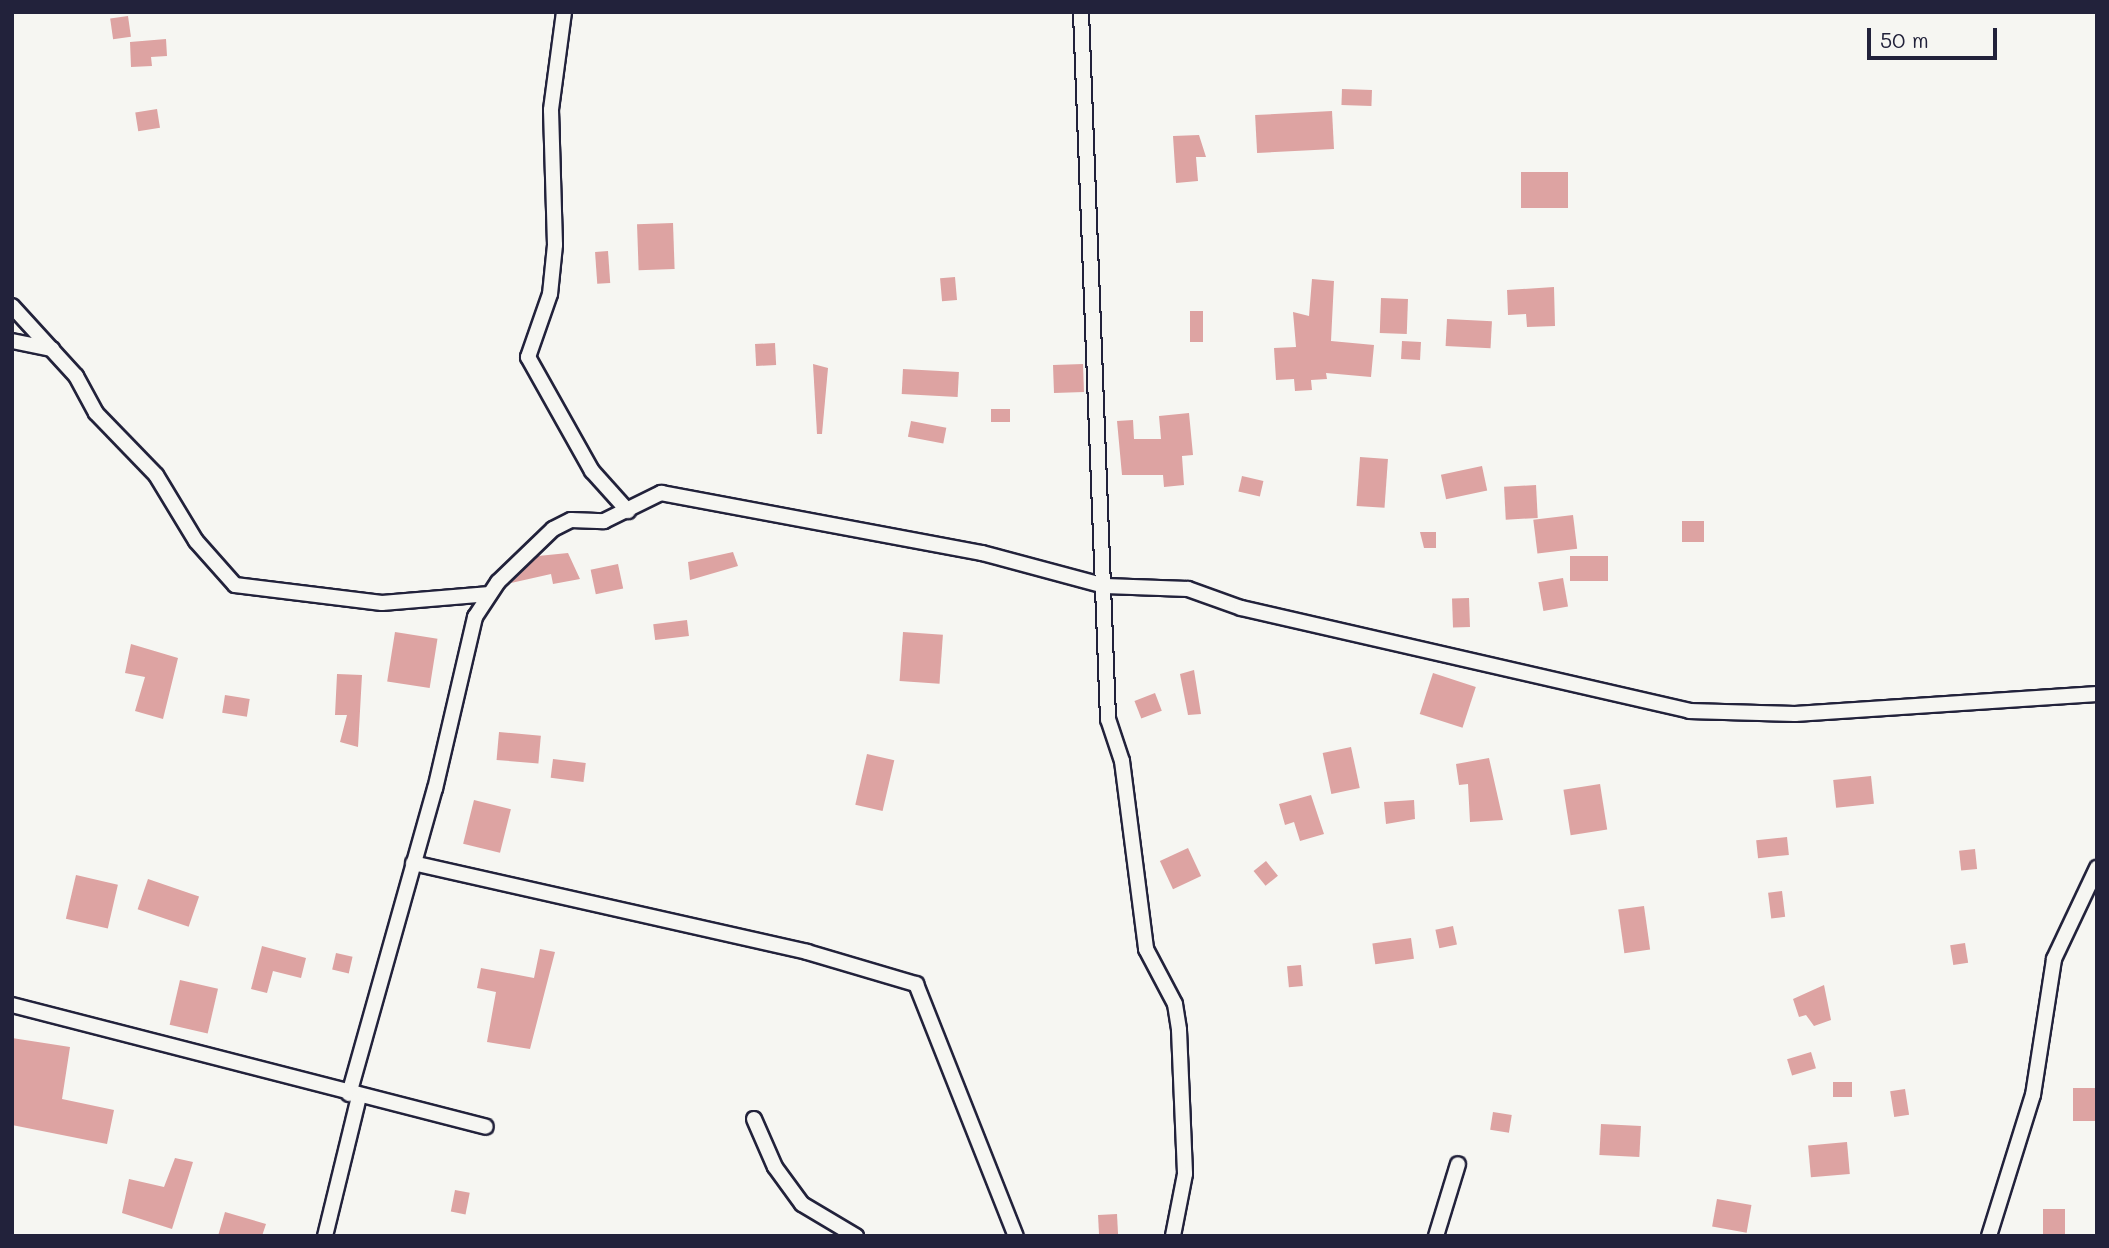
<!DOCTYPE html>
<style>
body{margin:0}
#map{position:relative;width:2109px;height:1248px;overflow:hidden;background:#f6f6f2;font-family:Mali,sans-serif}
div>[style]{position:absolute}
.building>*{inset:0;background:#dda3a2;transform-origin:0 0}
.roads{filter:drop-shadow(2px 0 #22223b) drop-shadow(-2px 0 #22223b) drop-shadow(0 2px #22223b) drop-shadow(0 -2px #22223b)}
.street>*{height:14px;margin:-7px;padding:0 7px;transform-origin:7px;border-radius:7px;background:#f6f6f2}
span{translate:-50% -50%;white-space:nowrap;text-align:center;line-height:1.15;-webkit-text-stroke:5px #f6f6f2;paint-order:stroke}
.frame{position:absolute;inset:0;border:14px solid #22223b;pointer-events:none}
.scale{position:absolute;left:1867px;top:28px;width:130px;height:32px;box-sizing:border-box;border:4px solid #22223b;border-top:0;padding-left:9px;font-size:21px;line-height:24px;white-space:nowrap;color:#22223b;-webkit-text-stroke:5px #f6f6f2;paint-order:stroke}
</style>
<div id="map">
<div class="building">
<i style="left:128px;top:16px;width:21px;height:18px;rotate:82deg"></i>
<i style="clip-path:polygon(166px 39px,167px 56px,151px 57px,152px 66px,131px 67px,130px 42px)"></i>
<i style="left:1342px;top:89px;width:30px;height:16px;rotate:2deg"></i>
<i style="left:157px;top:109px;width:19px;height:22px;rotate:81deg"></i>
<i style="left:1332px;top:111px;width:38px;height:77px;rotate:87deg"></i>
<i style="clip-path:polygon(1199px 135px,1206px 157px,1196px 157px,1198px 181px,1176px 183px,1173px 136px)"></i>
<i style="left:1568px;top:172px;width:36px;height:47px;rotate:90deg"></i>
<i style="left:673px;top:223px;width:46px;height:36px;rotate:88deg"></i>
<i style="left:608px;top:251px;width:32px;height:13px;rotate:86deg"></i>
<i style="left:955px;top:277px;width:23px;height:15px;rotate:85deg"></i>
<i style="clip-path:polygon(1312px 279px,1334px 281px,1331px 341px,1374px 345px,1371px 377px,1326px 373px,1327px 379px,1311px 380px,1312px 390px,1295px 391px,1294px 379px,1276px 380px,1274px 348px,1296px 347px,1293px 312px,1309px 316px)"></i>
<i style="clip-path:polygon(1554px 287px,1555px 326px,1527px 327px,1526px 314px,1508px 315px,1507px 290px)"></i>
<i style="left:1381px;top:298px;width:27px;height:35px;rotate:2deg"></i>
<i style="left:1190px;top:311px;width:13px;height:31px"></i>
<i style="left:1447px;top:319px;width:45px;height:27px;rotate:3deg"></i>
<i style="left:1402px;top:341px;width:19px;height:18px;rotate:3deg"></i>
<i style="left:775px;top:343px;width:22px;height:20px;rotate:87deg"></i>
<i style="clip-path:polygon(813px 364px,828px 368px,822px 434px,817px 434px)"></i>
<i style="left:1083px;top:364px;width:28px;height:30px;rotate:88deg"></i>
<i style="left:903px;top:369px;width:56px;height:25px;rotate:3deg"></i>
<i style="left:991px;top:409px;width:19px;height:13px"></i>
<i style="clip-path:polygon(1189px 413px,1193px 455px,1182px 456px,1184px 485px,1164px 487px,1163px 475px,1122px 475px,1117px 421px,1133px 420px,1134px 439px,1161px 439px,1159px 416px)"></i>
<i style="left:911px;top:421px;width:36px;height:16px;rotate:11deg"></i>
<i style="left:1360px;top:457px;width:28px;height:49px;rotate:4deg"></i>
<i style="left:1482px;top:466px;width:25px;height:42px;rotate:78deg"></i>
<i style="left:1242px;top:476px;width:22px;height:16px;rotate:13deg"></i>
<i style="left:1536px;top:485px;width:33px;height:32px;rotate:87deg"></i>
<i style="left:1573px;top:515px;width:34px;height:40px;rotate:83deg"></i>
<i style="left:1682px;top:521px;width:22px;height:21px"></i>
<i style="clip-path:polygon(1420px 532px,1436px 532px,1436px 548px,1424px 548px)"></i>
<i style="clip-path:polygon(733px 552px,738px 566px,690px 580px,688px 562px)"></i>
<i style="clip-path:polygon(568px 553px,580px 579px,553px 584px,551px 574px,511px 583px,538px 556px)"></i>
<i style="left:1570px;top:556px;width:38px;height:25px"></i>
<i style="left:618px;top:564px;width:25px;height:28px;rotate:78deg"></i>
<i style="left:1563px;top:578px;width:29px;height:25px;rotate:80deg"></i>
<i style="left:1469px;top:598px;width:29px;height:17px;rotate:88deg"></i>
<i style="left:687px;top:620px;width:16px;height:34px;rotate:83deg"></i>
<i style="left:395px;top:632px;width:43px;height:50px;rotate:9deg"></i>
<i style="left:903px;top:632px;width:40px;height:49px;rotate:4deg"></i>
<i style="clip-path:polygon(131px 644px,178px 658px,163px 719px,135px 711px,145px 677px,125px 673px)"></i>
<i style="clip-path:polygon(1194px 670px,1201px 714px,1188px 715px,1180px 674px)"></i>
<i style="left:1433px;top:673px;width:45px;height:43px;rotate:18deg"></i>
<i style="clip-path:polygon(337px 674px,362px 675px,358px 747px,340px 742px,347px 715px,335px 715px)"></i>
<i style="left:1155px;top:693px;width:19px;height:22px;rotate:69deg"></i>
<i style="left:225px;top:695px;width:25px;height:18px;rotate:9deg"></i>
<i style="left:499px;top:732px;width:42px;height:28px;rotate:5deg"></i>
<i style="left:1351px;top:747px;width:42px;height:29px;rotate:78deg"></i>
<i style="left:867px;top:754px;width:28px;height:52px;rotate:13deg"></i>
<i style="clip-path:polygon(1489px 758px,1503px 820px,1470px 822px,1468px 784px,1459px 785px,1456px 764px)"></i>
<i style="left:553px;top:759px;width:33px;height:19px;rotate:7deg"></i>
<i style="left:1871px;top:776px;width:28px;height:38px;rotate:84deg"></i>
<i style="left:1600px;top:784px;width:46px;height:37px;rotate:81deg"></i>
<i style="clip-path:polygon(1311px 795px,1324px 834px,1300px 841px,1294px 822px,1285px 825px,1279px 804px)"></i>
<i style="left:474px;top:800px;width:38px;height:45px;rotate:14deg"></i>
<i style="clip-path:polygon(1414px 800px,1415px 819px,1386px 824px,1384px 802px)"></i>
<i style="left:1787px;top:837px;width:18px;height:31px;rotate:84deg"></i>
<i style="left:1188px;top:848px;width:31px;height:31px;rotate:65deg"></i>
<i style="left:1975px;top:849px;width:20px;height:16px;rotate:84deg"></i>
<i style="left:1266px;top:861px;width:19px;height:16px;rotate:51deg"></i>
<i style="left:76px;top:875px;width:43px;height:45px;rotate:13deg"></i>
<i style="left:148px;top:879px;width:54px;height:32px;rotate:19deg"></i>
<i style="left:1782px;top:891px;width:26px;height:14px;rotate:83deg"></i>
<i style="left:1644px;top:906px;width:44px;height:26px;rotate:82deg"></i>
<i style="left:1453px;top:926px;width:19px;height:18px;rotate:78deg"></i>
<i style="left:1411px;top:938px;width:21px;height:39px;rotate:82deg"></i>
<i style="left:1965px;top:943px;width:20px;height:15px;rotate:81deg"></i>
<i style="clip-path:polygon(262px 946px,306px 958px,301px 978px,273px 971px,267px 993px,251px 989px)"></i>
<i style="clip-path:polygon(540px 949px,555px 952px,530px 1049px,487px 1042px,496px 992px,477px 988px,481px 968px,534px 978px)"></i>
<i style="left:336px;top:953px;width:17px;height:17px;rotate:13deg"></i>
<i style="left:1301px;top:965px;width:21px;height:14px;rotate:85deg"></i>
<i style="left:180px;top:980px;width:39px;height:46px;rotate:13deg"></i>
<i style="clip-path:polygon(1824px 985px,1831px 1020px,1814px 1026px,1806px 1015px,1799px 1017px,1793px 999px)"></i>
<i style="clip-path:polygon(12px 1038px,70px 1047px,62px 1099px,114px 1110px,107px 1144px,12px 1125px)"></i>
<i style="left:1811px;top:1052px;width:17px;height:25px;rotate:73deg"></i>
<i style="left:1833px;top:1082px;width:19px;height:15px"></i>
<i style="left:2097px;top:1088px;width:33px;height:24px;rotate:90deg"></i>
<i style="left:1905px;top:1089px;width:26px;height:15px;rotate:81deg"></i>
<i style="left:1493px;top:1112px;width:19px;height:18px;rotate:9deg"></i>
<i style="left:1601px;top:1124px;width:40px;height:31px;rotate:3deg"></i>
<i style="left:1847px;top:1142px;width:32px;height:39px;rotate:85deg"></i>
<i style="clip-path:polygon(175px 1158px,193px 1162px,172px 1229px,122px 1213px,129px 1179px,164px 1187px)"></i>
<i style="left:455px;top:1190px;width:15px;height:22px;rotate:11deg"></i>
<i style="left:1717px;top:1199px;width:35px;height:28px;rotate:10deg"></i>
<i style="left:2043px;top:1209px;width:22px;height:27px"></i>
<i style="clip-path:polygon(225px 1212px,266px 1224px,262px 1236px,218px 1236px)"></i>
<i style="left:1117px;top:1214px;width:22px;height:19px;rotate:87deg"></i>
</div>
<div class="roads">
<div class="street">
<i style="left:564px;top:12px;width:99px;rotate:97.6deg"></i>
<i style="left:551px;top:110px;width:135px;rotate:88.3deg"></i>
<i style="left:555px;top:245px;width:49px;rotate:95.8deg"></i>
<i style="left:550px;top:294px;width:67px;rotate:109.2deg"></i>
<i style="left:528px;top:357px;width:131px;rotate:60.7deg"></i>
<i style="left:592px;top:471px;width:54px;rotate:48deg"></i>
<i style="left:1081px;top:12px;width:708px;rotate:87.81deg"></i>
<i style="left:1108px;top:719px;width:44px;rotate:71.6deg"></i>
<i style="left:1122px;top:761px;width:190px;rotate:82.7deg"></i>
<i style="left:1146px;top:949px;width:62px;rotate:62.2deg"></i>
<i style="left:1175px;top:1004px;width:26px;rotate:81deg"></i>
<i style="left:1179px;top:1030px;width:144px;rotate:87.6deg"></i>
<i style="left:1185px;top:1174px;width:63px;rotate:101deg"></i>
<i style="left:12px;top:306px;width:95px;rotate:47.6deg"></i>
<i style="left:76px;top:376px;width:42px;rotate:61.6deg"></i>
<i style="left:96px;top:413px;width:86px;rotate:45.9deg"></i>
<i style="left:156px;top:475px;width:77px;rotate:58.8deg"></i>
<i style="left:196px;top:541px;width:59px;rotate:48.4deg"></i>
<i style="left:235px;top:585px;width:148px;rotate:7deg"></i>
<i style="left:382px;top:603px;width:108px;rotate:-4.8deg"></i>
<i style="left:12px;top:341px;width:41px;rotate:11.3deg"></i>
<i style="left:413px;top:863px;width:404px;rotate:12.7deg"></i>
<i style="left:807px;top:952px;width:114px;rotate:16.4deg"></i>
<i style="left:916px;top:984px;width:271px;rotate:68.4deg"></i>
<i style="left:12px;top:1005px;width:489px;rotate:14.4deg"></i>
<i style="left:349px;top:1094px;width:317px;rotate:-74.3deg"></i>
<i style="left:435px;top:789px;width:177px;rotate:-76.9deg"></i>
<i style="left:475px;top:617px;width:42px;rotate:-56.7deg"></i>
<i style="left:498px;top:582px;width:76px;rotate:-43.9deg"></i>
<i style="left:553px;top:529px;width:20px;rotate:-27deg"></i>
<i style="left:571px;top:520px;width:33px;rotate:2deg"></i>
<i style="left:604px;top:521px;width:64px;rotate:-26.2deg"></i>
<i style="left:661px;top:493px;width:327px;rotate:10.6deg"></i>
<i style="left:982px;top:553px;width:127px;rotate:15deg"></i>
<i style="left:1105px;top:586px;width:83px;rotate:2.1deg"></i>
<i style="left:1188px;top:589px;width:56px;rotate:19.7deg"></i>
<i style="left:1241px;top:608px;width:460px;rotate:12.9deg"></i>
<i style="left:1689px;top:711px;width:106px;rotate:1.6deg"></i>
<i style="left:1795px;top:714px;width:303px;rotate:-3.8deg"></i>
<i style="left:754px;top:1119px;width:52px;rotate:66.4deg"></i>
<i style="left:775px;top:1167px;width:46px;rotate:53.9deg"></i>
<i style="left:802px;top:1204px;width:63px;rotate:30.7deg"></i>
<i style="left:325px;top:1236px;width:144px;rotate:-76.3deg"></i>
<i style="left:1436px;top:1236px;width:75px;rotate:-73deg"></i>
<i style="left:1989px;top:1236px;width:148px;rotate:-72.7deg"></i>
<i style="left:2033px;top:1095px;width:138px;rotate:-81.2deg"></i>
<i style="left:2054px;top:959px;width:101px;rotate:-64.7deg"></i>
</div>
</div>
<div class="frame"></div>
<div class="scale">50 m</div>
</div>
